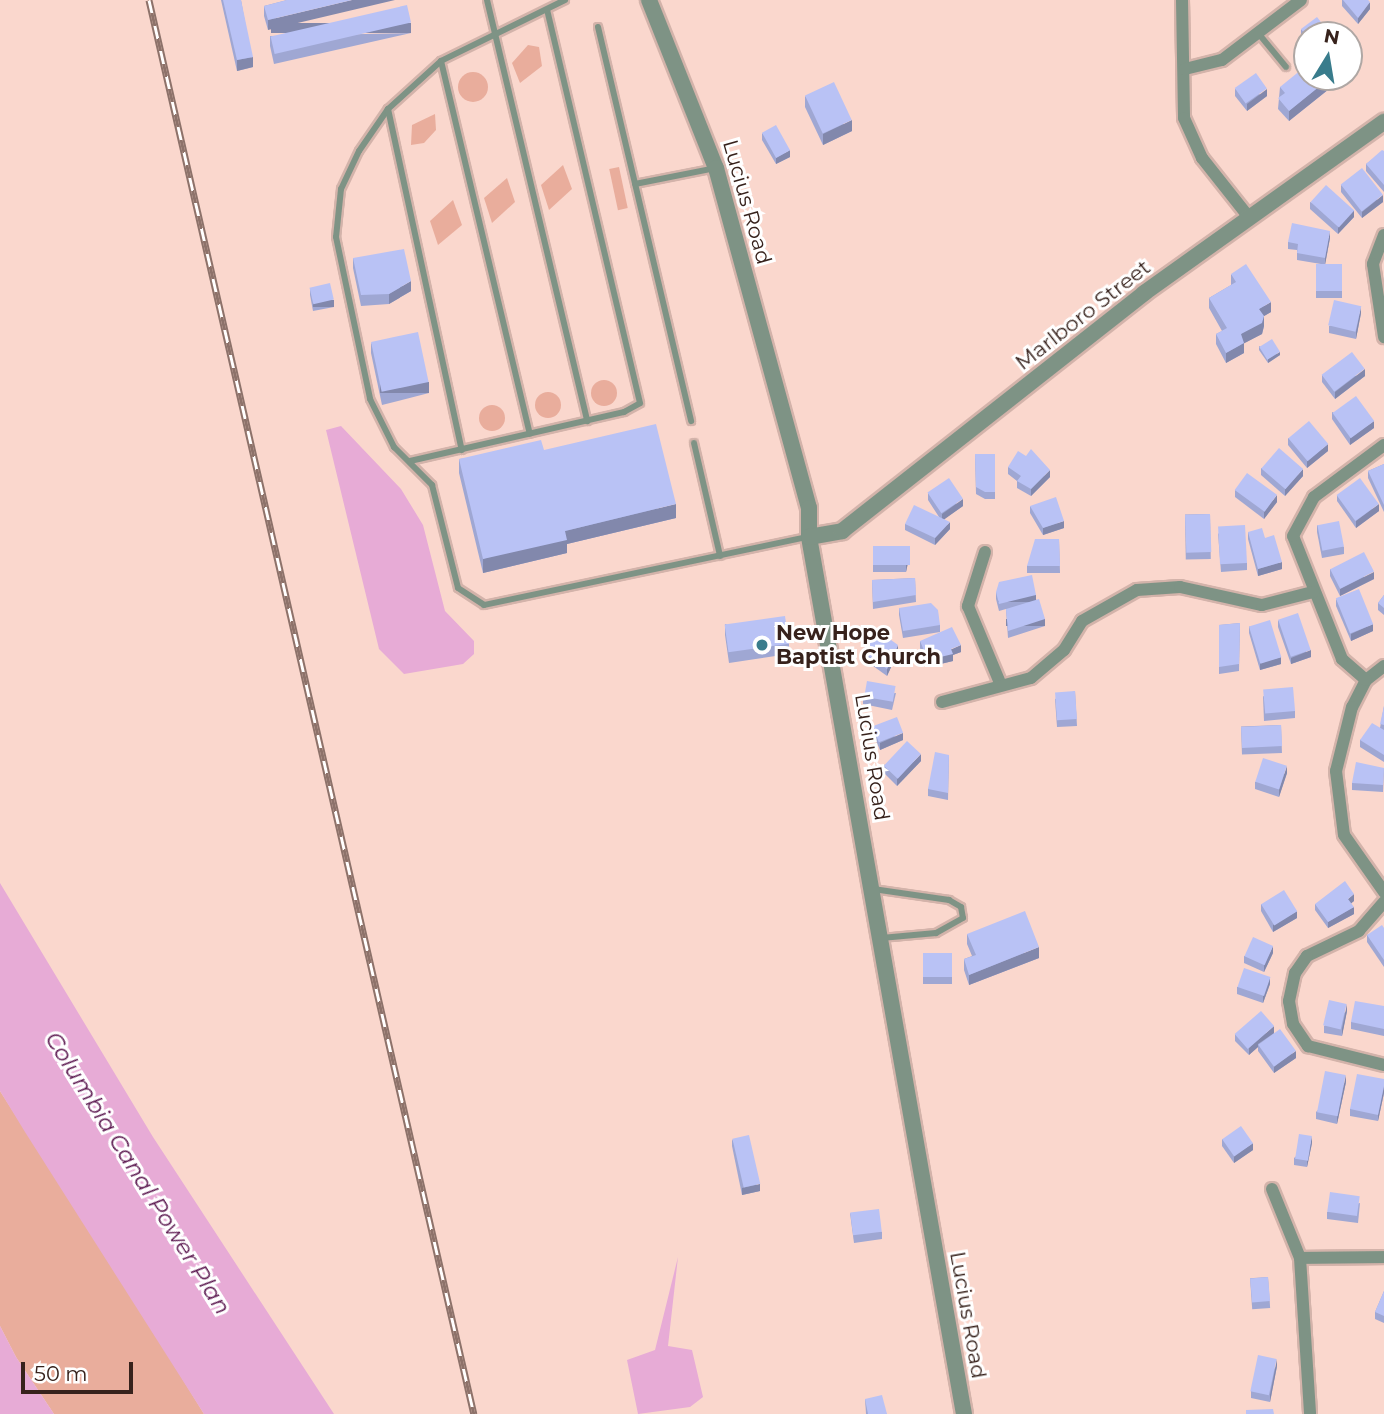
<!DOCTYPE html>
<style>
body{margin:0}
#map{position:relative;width:1384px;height:1414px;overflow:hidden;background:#fad7cd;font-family:Montserrat,sans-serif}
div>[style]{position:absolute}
.green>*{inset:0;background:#e9ad9c;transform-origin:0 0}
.round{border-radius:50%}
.water>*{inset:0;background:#e7abd6}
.roads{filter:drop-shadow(2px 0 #d3b3aa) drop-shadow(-2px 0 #d3b3aa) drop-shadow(0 2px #d3b3aa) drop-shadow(0 -2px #d3b3aa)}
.service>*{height:6px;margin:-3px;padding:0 3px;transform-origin:3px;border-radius:3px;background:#7e9385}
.minor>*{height:12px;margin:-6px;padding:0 6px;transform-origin:6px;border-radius:6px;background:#7e9385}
.tertiary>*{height:16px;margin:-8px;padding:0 8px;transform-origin:8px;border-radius:8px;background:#7e9385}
.rail>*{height:7px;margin-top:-3.5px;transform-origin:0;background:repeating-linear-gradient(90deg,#fff 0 13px,#8d726a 0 26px);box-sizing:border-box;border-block:2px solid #8d726a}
.wall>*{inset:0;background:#9fa7d3;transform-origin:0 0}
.shaded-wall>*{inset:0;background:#8288ac;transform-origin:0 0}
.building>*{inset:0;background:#b9c2f5;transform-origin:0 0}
.dots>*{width:19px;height:19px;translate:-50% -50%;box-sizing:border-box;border:4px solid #fff;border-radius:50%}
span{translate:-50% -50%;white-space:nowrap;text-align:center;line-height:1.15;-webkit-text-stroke:6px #fff;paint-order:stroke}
.street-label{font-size:21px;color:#37221c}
.poi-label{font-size:21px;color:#37221c;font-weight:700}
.left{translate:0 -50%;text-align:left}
.water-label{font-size:23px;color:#5b174f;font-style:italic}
.north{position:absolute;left:1293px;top:21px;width:70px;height:70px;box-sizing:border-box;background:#fff;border:2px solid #afa7a4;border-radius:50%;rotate:11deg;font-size:19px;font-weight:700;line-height:28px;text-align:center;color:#37221c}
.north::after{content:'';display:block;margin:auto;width:24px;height:32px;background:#397c8c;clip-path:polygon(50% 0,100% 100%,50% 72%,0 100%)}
.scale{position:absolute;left:21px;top:1362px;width:112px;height:32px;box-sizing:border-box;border:4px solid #37221c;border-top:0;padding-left:9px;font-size:21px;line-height:24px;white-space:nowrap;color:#37221c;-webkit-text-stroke:5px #fff;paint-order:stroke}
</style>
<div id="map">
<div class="green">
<i style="clip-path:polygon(528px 45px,539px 47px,542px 66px,520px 83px,512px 63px)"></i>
<i class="round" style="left:458px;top:72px;width:30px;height:30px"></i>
<i style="clip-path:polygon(435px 114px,436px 130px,424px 143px,411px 145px,412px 125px)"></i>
<i style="clip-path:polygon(563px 165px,572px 189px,549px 210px,541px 185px)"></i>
<i style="left:619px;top:167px;width:42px;height:10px;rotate:78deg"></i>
<i style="clip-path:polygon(507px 178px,515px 202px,492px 223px,484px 198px)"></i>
<i style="clip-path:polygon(453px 200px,462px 225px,438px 245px,430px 221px)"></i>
<i class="round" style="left:591px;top:380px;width:26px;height:26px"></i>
<i class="round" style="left:535px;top:392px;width:26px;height:26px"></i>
<i class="round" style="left:479px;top:405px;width:26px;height:26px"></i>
<i style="clip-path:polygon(0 1091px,142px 1313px,204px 1414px,54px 1414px,16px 1357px,0 1326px)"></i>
</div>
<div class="water">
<i style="clip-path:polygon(341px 426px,401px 489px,423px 525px,445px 611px,474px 641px,474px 654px,463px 664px,404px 674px,379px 649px,326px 430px)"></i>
<i style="clip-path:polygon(0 883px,153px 1137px,334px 1414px,204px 1414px,25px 1132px,0 1091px)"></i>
<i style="clip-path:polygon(678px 1257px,668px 1346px,692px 1350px,703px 1397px,690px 1407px,638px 1414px,627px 1360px,655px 1350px)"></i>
<i style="clip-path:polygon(0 1326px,16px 1357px,54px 1414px,0 1414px)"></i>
</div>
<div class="roads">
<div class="service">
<i style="left:487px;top:0;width:433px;rotate:76.6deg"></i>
<i style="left:565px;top:0;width:138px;rotate:153.8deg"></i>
<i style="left:441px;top:61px;width:72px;rotate:137.8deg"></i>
<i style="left:388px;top:109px;width:51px;rotate:124.6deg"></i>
<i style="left:359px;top:151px;width:42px;rotate:115.3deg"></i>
<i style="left:341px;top:189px;width:48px;rotate:95.9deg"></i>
<i style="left:336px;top:237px;width:166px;rotate:78.1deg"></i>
<i style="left:370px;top:399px;width:54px;rotate:63.4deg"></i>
<i style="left:394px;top:447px;width:54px;rotate:45deg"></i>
<i style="left:432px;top:485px;width:106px;rotate:75.8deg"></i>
<i style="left:458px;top:588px;width:31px;rotate:33deg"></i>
<i style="left:484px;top:605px;width:330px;rotate:-11.9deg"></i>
<i style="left:598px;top:27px;width:405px;rotate:76.7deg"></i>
<i style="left:1258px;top:33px;width:44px;rotate:50.5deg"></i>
<i style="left:441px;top:61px;width:383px;rotate:76.6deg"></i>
<i style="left:388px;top:109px;width:349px;rotate:77.8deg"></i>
<i style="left:635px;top:184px;width:83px;rotate:-11.2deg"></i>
<i style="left:694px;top:443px;width:116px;rotate:77deg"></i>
<i style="left:410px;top:461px;width:220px;rotate:-12.9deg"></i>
<i style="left:624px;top:412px;width:18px;rotate:-29deg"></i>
<i style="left:640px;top:403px;width:404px;rotate:-103.3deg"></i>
<i style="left:873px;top:889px;width:77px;rotate:8.2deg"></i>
<i style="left:949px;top:900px;width:14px;rotate:30deg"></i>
<i style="left:961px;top:907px;width:11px;rotate:80deg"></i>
<i style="left:963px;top:918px;width:31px;rotate:151deg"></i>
<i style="left:936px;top:933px;width:55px;rotate:174.8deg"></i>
</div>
<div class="minor">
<i style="left:1182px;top:0;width:118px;rotate:89deg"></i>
<i style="left:1184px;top:118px;width:44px;rotate:65.8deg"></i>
<i style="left:1202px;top:158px;width:74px;rotate:51.6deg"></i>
<i style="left:1185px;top:69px;width:38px;rotate:-14deg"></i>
<i style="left:1222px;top:60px;width:99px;rotate:-37.2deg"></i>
<i style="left:1384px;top:235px;width:31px;rotate:111deg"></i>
<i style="left:1373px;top:264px;width:74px;rotate:81.4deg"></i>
<i style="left:985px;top:552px;width:57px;rotate:107.5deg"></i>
<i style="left:968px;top:606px;width:83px;rotate:67.4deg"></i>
<i style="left:1384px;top:666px;width:23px;rotate:142deg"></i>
<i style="left:1366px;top:680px;width:30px;rotate:117deg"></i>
<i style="left:1352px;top:707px;width:66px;rotate:104deg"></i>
<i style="left:1336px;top:771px;width:64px;rotate:82.9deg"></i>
<i style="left:1344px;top:835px;width:70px;rotate:54.9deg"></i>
<i style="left:1366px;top:680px;width:32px;rotate:-139deg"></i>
<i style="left:1342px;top:659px;width:132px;rotate:-111.7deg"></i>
<i style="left:1293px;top:536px;width:44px;rotate:-61.7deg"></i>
<i style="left:1314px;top:497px;width:87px;rotate:-36.6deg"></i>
<i style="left:942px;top:702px;width:92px;rotate:-15.1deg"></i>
<i style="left:1031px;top:678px;width:43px;rotate:-40.3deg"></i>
<i style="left:1064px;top:650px;width:34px;rotate:-58deg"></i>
<i style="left:1082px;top:621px;width:63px;rotate:-29.4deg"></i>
<i style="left:1137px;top:590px;width:43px;rotate:-4deg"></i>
<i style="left:1180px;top:587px;width:84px;rotate:12.4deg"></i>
<i style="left:1262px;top:605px;width:53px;rotate:-14.3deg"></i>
<i style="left:1384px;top:902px;width:38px;rotate:131deg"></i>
<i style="left:1359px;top:931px;width:58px;rotate:154.3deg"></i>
<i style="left:1307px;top:956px;width:21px;rotate:125deg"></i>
<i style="left:1295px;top:973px;width:29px;rotate:102deg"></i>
<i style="left:1289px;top:1001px;width:23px;rotate:80deg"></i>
<i style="left:1293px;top:1024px;width:27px;rotate:56deg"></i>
<i style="left:1308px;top:1046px;width:78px;rotate:14deg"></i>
<i style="left:1272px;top:1189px;width:74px;rotate:67.9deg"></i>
<i style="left:1300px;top:1258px;width:156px;rotate:86.3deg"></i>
<i style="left:1300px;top:1258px;width:84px;rotate:-0.7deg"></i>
</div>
<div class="tertiary">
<i style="left:649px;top:0;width:181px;rotate:68.3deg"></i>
<i style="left:716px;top:168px;width:352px;rotate:74.7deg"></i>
<i style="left:809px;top:508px;width:29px;rotate:90deg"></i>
<i style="left:809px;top:537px;width:891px;rotate:79.98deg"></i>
<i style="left:809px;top:537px;width:34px;rotate:-10deg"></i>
<i style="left:842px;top:531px;width:385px;rotate:-38.2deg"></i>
<i style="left:1144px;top:293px;width:295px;rotate:-35.5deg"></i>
</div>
</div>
<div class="rail">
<i style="left:149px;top:0;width:1451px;rotate:77.06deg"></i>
</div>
<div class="wall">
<i style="clip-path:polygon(221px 0,241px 0,253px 67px,237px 71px)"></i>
<i style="clip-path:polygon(287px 0,268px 30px,264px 16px,264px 6px)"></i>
<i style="clip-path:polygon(1342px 0,1368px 0,1370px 9px,1358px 24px,1342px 6px)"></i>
<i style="clip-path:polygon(1301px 29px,1307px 35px,1307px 43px,1301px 36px)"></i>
<i style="clip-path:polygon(411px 33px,274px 64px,270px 46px,270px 36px)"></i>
<i style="clip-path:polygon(1339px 77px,1339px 81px,1289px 121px,1278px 109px,1280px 87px)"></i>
<i style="clip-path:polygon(1235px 89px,1267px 96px,1247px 111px,1235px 96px)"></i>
<i style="clip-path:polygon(805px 96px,852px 131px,823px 145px,805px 107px)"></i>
<i style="clip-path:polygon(762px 133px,790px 157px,776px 164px,762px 140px)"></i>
<i style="clip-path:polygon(1384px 151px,1384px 192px,1366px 171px,1366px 164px)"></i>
<i style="clip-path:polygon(1341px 185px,1383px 202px,1362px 218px,1341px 192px)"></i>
<i style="clip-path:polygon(1310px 202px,1354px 217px,1338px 234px,1310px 209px)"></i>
<i style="clip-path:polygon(1330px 238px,1325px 264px,1342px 264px,1342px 298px,1316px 298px,1316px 264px,1321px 264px,1297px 260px,1297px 250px,1288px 249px,1288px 242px)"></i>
<i style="clip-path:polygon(353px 258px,411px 291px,389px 304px,361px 306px,353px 268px)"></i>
<i style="clip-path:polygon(1231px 274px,1271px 312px,1264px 316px,1264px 326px,1262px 334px,1244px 343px,1244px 353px,1226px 363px,1216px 344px,1216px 334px,1222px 331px,1209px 308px,1209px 298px,1231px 285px)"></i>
<i style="clip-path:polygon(310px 288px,334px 307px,313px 311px,310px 295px)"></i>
<i style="clip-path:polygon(1361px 313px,1356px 339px,1329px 333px,1329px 326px)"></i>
<i style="clip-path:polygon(371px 343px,429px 393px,382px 405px,371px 353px)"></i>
<i style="clip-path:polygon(1259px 346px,1280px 355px,1268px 363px,1259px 350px)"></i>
<i style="clip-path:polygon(1322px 375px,1365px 376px,1335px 399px,1322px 382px)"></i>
<i style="clip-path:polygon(1332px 412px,1374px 428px,1350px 445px,1332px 419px)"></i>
<i style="clip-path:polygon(1288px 438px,1328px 451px,1307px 468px,1288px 445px)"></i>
<i style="clip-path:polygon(544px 450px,676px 518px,567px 544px,567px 553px,483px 573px,459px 473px,459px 459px)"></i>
<i style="clip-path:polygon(975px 454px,995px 454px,995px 499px,985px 499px,976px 494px)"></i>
<i style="clip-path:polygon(1384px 464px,1384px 512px,1368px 478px,1368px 471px)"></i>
<i style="clip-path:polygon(1008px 467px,1050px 477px,1031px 496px,1017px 488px,1017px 481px,1008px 474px)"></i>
<i style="clip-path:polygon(1261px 468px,1303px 476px,1285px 496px,1261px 475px)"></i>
<i style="clip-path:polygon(1235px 490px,1277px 502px,1264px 519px,1235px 497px)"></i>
<i style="clip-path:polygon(928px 493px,963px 506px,944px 519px,950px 529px,935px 545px,905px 530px,905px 524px,939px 517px,928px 500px)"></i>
<i style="clip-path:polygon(1337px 495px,1379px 511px,1356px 528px,1337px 501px)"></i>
<i style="clip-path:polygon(1030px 506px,1064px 528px,1043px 535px,1030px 513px)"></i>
<i style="left:1210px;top:514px;width:45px;height:25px;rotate:89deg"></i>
<i style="clip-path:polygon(1317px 525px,1344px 547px,1344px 554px,1322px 558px,1317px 532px)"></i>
<i style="clip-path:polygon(1248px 532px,1265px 538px,1282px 569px,1258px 576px,1248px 539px)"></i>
<i style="clip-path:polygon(1218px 533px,1247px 563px,1247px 570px,1221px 572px)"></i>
<i style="clip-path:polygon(1059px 539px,1060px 573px,1027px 573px,1027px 566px)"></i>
<i style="clip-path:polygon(873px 546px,910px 553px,906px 572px,873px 572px)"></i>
<i style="clip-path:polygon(1330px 569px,1374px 579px,1340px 596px,1330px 576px)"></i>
<i style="clip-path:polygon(915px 578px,916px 602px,873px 609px,872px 580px)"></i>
<i style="clip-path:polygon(996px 592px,1036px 599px,1045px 626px,1008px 638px,1006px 609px,999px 611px,996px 599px)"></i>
<i style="clip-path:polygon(1384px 595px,1384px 615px,1378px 610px,1378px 603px)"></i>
<i style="clip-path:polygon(1336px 599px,1373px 631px,1351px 641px,1336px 606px)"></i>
<i style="clip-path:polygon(899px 608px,940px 625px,940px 632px,903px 638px,899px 615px)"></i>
<i style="clip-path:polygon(1278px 620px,1311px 657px,1291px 664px,1278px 627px)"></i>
<i style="clip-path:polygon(1240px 623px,1239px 671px,1219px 674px,1219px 625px)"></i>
<i style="clip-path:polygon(725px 624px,789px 644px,789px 654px,729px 663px,725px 635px)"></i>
<i style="clip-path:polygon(1249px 626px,1281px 664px,1260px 670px,1249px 633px)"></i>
<i style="clip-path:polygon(920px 641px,961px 652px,953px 655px,953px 661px,928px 667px,920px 648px)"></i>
<i style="clip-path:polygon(862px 651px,898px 652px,887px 676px,862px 658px)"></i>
<i style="clip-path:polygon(1075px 691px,1077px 726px,1057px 727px,1055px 699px)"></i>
<i style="clip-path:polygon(896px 693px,892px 710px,863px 704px,863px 697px)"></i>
<i style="clip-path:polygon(1263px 696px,1295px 711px,1295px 718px,1264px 721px)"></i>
<i style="clip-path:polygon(1384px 706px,1384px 762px,1360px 747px,1360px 740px,1380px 728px)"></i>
<i style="left:1281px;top:725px;width:28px;height:40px;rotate:88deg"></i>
<i style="clip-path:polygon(873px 727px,903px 740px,880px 750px,873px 734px)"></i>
<i style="clip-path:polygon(949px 755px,948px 800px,928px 796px,928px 789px)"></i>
<i style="clip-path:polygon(921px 761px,897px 786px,883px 772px,883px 765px)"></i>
<i style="clip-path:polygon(1384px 768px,1383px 792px,1352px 790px,1352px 783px)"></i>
<i style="clip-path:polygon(1287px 773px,1279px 797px,1255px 789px,1255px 782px)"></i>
<i style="clip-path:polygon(1354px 901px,1351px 903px,1354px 914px,1328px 928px,1315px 910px,1315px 904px)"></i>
<i style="clip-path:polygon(1261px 904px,1297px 918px,1273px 932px,1261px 911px)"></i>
<i style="clip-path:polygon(1384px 928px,1384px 967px,1367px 942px,1367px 935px)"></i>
<i style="clip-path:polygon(967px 934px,1039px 958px,969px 985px,964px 970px,964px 959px,972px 956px,967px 944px)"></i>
<i style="left:923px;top:953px;width:29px;height:31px"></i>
<i style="clip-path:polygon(1273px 953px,1264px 972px,1244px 963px,1244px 956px)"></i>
<i style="clip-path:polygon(1270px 984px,1263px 1003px,1237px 994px,1237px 987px)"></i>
<i style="clip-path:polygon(1384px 1006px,1384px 1036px,1351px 1029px,1351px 1022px)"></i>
<i style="clip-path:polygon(1347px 1011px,1342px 1036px,1324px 1033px,1324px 1026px)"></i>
<i style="clip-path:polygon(1274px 1033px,1296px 1058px,1274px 1073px,1258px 1051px,1258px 1047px,1249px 1055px,1235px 1041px,1235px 1034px)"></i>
<i style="clip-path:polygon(1384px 1079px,1384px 1093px,1378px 1121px,1350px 1116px,1350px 1109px)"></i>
<i style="clip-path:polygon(1346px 1082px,1337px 1124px,1316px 1119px,1316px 1112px)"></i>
<i style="clip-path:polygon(732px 1139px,760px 1191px,742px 1195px,732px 1146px)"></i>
<i style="clip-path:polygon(1222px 1139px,1253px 1150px,1234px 1163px,1222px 1146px)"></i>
<i style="clip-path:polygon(1312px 1143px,1307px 1167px,1294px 1165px,1294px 1158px)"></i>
<i style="clip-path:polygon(1360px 1203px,1358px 1223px,1327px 1219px,1327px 1212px)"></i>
<i style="clip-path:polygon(850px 1213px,882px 1232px,882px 1239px,854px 1243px)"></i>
<i style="left:1268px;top:1277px;width:31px;height:18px;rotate:86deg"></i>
<i style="clip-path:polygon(1384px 1291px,1384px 1323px,1375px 1319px,1375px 1312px)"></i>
<i style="clip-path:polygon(1277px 1366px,1270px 1402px,1251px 1398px,1251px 1391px)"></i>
<i style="clip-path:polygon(865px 1399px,887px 1414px,866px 1414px)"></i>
</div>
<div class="shaded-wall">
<i style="clip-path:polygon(352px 0,395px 0,268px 30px,268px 20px)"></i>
<i style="clip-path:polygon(1370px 2px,1370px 9px,1358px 24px,1358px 18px)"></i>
<i style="left:411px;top:23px;width:10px;height:140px;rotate:90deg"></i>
<i style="clip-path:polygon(253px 57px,253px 67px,237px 71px,237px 60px)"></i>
<i style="clip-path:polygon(1331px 77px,1339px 77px,1339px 81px,1289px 121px,1289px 111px)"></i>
<i style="clip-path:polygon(1267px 89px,1267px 96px,1247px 111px,1247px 104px)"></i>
<i style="clip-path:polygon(852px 120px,852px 131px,823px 145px,823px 134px)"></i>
<i style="clip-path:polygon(790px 150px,790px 157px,776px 164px,776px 158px)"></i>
<i style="clip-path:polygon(1383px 195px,1383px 202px,1362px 218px,1362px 212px)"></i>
<i style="clip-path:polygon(1354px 210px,1354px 217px,1338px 234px,1338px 227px)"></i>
<i style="clip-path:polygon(1330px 231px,1330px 238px,1325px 265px,1325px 258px)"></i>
<i style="clip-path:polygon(411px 281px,411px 291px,389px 304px,389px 294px)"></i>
<i style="left:334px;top:300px;width:7px;height:21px;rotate:90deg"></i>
<i style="clip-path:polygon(1271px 302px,1271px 312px,1259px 319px,1259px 309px)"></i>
<i style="clip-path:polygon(1361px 306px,1361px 313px,1356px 339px,1356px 332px)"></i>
<i style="clip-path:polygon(1264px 316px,1264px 326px,1262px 334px,1241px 345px,1241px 334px)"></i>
<i style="clip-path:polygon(1244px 343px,1244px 353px,1226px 363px,1226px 353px)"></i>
<i style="clip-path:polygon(1280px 352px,1280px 355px,1268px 363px,1268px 359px)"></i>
<i style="clip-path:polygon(1365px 369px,1365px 376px,1335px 399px,1335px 392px)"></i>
<i style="left:429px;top:382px;width:11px;height:49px;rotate:90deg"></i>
<i style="clip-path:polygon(1374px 421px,1374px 428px,1350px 445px,1350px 438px)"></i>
<i style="clip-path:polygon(1328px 444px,1328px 451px,1307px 468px,1307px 461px)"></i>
<i style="clip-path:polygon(1303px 469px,1303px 476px,1285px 496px,1285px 489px)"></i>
<i style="clip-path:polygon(1050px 470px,1050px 477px,1031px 496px,1031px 489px)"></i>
<i style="clip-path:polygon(1277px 495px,1277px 502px,1264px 519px,1264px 512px)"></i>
<i style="clip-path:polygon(963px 499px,963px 506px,942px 521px,942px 514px)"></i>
<i style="clip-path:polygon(676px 504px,676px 518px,567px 544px,567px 553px,483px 573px,483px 559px,565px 531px)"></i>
<i style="clip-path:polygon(1379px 504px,1379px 511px,1356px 528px,1356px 521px)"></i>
<i style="clip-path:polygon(1064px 521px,1064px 528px,1043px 535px,1043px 528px)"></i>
<i style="clip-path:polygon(950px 522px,950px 529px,935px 545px,935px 538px)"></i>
<i style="clip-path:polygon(910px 546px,910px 553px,906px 572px,906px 565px)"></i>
<i style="clip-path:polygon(1282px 562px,1282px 569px,1258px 576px,1258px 569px)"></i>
<i style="clip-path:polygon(1374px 572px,1374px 579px,1340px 596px,1340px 589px)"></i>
<i style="left:1036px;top:595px;width:7px;height:38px;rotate:90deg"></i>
<i style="left:1045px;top:619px;width:7px;height:39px;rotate:90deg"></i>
<i style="clip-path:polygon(1373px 624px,1373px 631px,1351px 641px,1351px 634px)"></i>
<i style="clip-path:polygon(898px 645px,898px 652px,887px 676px,887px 669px)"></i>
<i style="clip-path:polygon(961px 645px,961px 652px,953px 655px,953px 661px,928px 667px,928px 660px)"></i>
<i style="clip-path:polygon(1311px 650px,1311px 657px,1291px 664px,1291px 658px)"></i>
<i style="clip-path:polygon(1281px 657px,1281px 664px,1260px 670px,1260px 663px)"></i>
<i style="clip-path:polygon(903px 733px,903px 740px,880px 750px,880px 743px)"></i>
<i style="clip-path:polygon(921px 754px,921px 761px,897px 786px,897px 779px)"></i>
<i style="clip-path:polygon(1287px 766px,1287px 773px,1279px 797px,1279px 790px)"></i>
<i style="clip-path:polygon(1354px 894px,1354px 901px,1348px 906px,1348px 899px)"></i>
<i style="clip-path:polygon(1354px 907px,1354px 914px,1328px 928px,1328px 922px)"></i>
<i style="clip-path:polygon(1297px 911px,1297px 918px,1273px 932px,1273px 925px)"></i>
<i style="clip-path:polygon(1273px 946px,1273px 953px,1264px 972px,1264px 965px)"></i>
<i style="clip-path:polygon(1039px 947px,1039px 958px,969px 985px,969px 975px)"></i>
<i style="clip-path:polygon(1270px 977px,1270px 984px,1263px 1003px,1263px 996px)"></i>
<i style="clip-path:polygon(1347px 1004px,1347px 1011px,1342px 1036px,1342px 1029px)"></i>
<i style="clip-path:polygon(1274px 1026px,1274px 1033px,1258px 1044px,1258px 1047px,1249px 1055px,1249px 1048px)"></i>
<i style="clip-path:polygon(1296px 1051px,1296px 1058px,1274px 1073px,1274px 1066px)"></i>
<i style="clip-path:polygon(1346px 1075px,1346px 1082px,1337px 1124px,1337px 1117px)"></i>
<i style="clip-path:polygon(1384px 1086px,1384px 1093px,1378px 1121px,1378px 1115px)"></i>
<i style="clip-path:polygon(1312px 1136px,1312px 1143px,1307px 1167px,1307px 1160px)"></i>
<i style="clip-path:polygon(1253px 1143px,1253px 1150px,1234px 1163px,1234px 1156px)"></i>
<i style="clip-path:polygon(760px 1184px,760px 1191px,742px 1195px,742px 1188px)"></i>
<i style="clip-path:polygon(1277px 1359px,1277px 1366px,1270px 1402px,1270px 1395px)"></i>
</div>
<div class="building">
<i style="clip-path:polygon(223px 0,241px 0,253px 57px,237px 60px)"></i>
<i style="clip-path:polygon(287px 0,352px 0,268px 20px,264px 6px)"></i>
<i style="clip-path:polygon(1343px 0,1368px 0,1370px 2px,1358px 18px)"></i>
<i style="left:407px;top:5px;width:18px;height:140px;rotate:77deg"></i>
<i style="clip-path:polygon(1317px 17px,1331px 35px,1307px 35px,1307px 36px,1301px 29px)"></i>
<i style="clip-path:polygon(1307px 65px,1307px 77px,1331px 77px,1289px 111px,1278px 98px,1285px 93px,1280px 87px)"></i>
<i style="left:1256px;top:73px;width:19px;height:26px;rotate:55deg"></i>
<i style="left:834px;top:82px;width:42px;height:32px;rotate:65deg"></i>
<i style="left:776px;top:125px;width:29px;height:16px;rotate:61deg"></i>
<i style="clip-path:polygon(1382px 150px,1384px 151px,1384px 185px,1366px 164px)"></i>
<i style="left:1362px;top:168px;width:34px;height:27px;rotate:52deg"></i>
<i style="left:1326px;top:185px;width:38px;height:23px;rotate:42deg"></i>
<i style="clip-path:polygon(1292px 223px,1330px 231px,1325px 258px,1297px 253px,1298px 244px,1288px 242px)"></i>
<i style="clip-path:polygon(404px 249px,411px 281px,389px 294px,361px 295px,353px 258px)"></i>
<i style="clip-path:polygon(1246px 264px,1271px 302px,1259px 309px,1264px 316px,1262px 323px,1241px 334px,1244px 343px,1226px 353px,1216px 334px,1227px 328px,1209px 298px,1236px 282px,1231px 274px)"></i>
<i style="left:1316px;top:264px;width:26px;height:27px"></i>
<i style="left:330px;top:283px;width:17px;height:21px;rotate:77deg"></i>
<i style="left:1334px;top:300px;width:28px;height:26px;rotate:13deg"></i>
<i style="left:418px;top:332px;width:51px;height:48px;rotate:78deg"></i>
<i style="left:1272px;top:339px;width:15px;height:15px;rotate:58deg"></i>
<i style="left:1352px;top:352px;width:21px;height:38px;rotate:53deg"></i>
<i style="left:1356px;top:396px;width:31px;height:29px;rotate:54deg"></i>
<i style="left:1309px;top:421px;width:30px;height:27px;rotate:50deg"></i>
<i style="clip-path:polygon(656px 424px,676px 504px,565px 531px,567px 540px,483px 559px,459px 459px,541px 440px,544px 450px)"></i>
<i style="left:1279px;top:448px;width:32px;height:27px;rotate:41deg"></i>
<i style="clip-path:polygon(1031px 449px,1050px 470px,1031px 489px,1017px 481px,1021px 476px,1008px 467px,1018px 451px,1026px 456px)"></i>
<i style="clip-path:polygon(975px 454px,995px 454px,995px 492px,985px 492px,976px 487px)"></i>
<i style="clip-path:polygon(1384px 464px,1384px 505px,1368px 471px)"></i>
<i style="left:1247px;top:473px;width:37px;height:21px;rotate:36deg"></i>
<i style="left:949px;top:478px;width:25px;height:26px;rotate:56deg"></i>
<i style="left:1360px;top:478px;width:32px;height:29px;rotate:54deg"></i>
<i style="clip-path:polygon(1056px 497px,1064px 521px,1043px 528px,1030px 506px)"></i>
<i style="clip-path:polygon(914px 505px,950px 522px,935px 538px,905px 524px)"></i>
<i style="left:1210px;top:514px;width:38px;height:25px;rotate:88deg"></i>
<i style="left:1339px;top:521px;width:26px;height:22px;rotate:79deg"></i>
<i style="left:1245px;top:525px;width:38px;height:27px;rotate:87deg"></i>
<i style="clip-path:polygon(1262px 528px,1265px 538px,1274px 535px,1282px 562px,1258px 569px,1248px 532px)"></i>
<i style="clip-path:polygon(1035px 539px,1059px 539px,1060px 566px,1027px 566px)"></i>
<i style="left:873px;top:546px;width:37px;height:19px"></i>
<i style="left:1364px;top:552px;width:22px;height:38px;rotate:63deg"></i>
<i style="clip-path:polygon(1032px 575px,1036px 595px,999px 604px,996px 592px,999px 582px)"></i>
<i style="clip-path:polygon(915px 578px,916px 595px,873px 602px,872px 580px)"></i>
<i style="left:1359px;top:589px;width:38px;height:25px;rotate:68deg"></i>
<i style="clip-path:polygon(1384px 595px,1384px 608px,1378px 603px)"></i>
<i style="clip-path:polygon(1039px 599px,1045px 619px,1008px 631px,1006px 609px)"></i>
<i style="clip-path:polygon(931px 603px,938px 610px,940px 625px,903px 631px,899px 608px)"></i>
<i style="left:1298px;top:613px;width:39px;height:21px;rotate:71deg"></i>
<i style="left:785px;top:616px;width:28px;height:61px;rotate:82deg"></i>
<i style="left:1270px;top:620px;width:39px;height:22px;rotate:73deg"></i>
<i style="clip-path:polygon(1240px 623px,1239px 664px,1219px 667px,1219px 625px)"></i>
<i style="clip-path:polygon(952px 627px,961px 645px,951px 649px,953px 654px,928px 660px,920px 641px)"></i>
<i style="clip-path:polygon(877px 630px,898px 645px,887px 669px,862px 651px)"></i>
<i style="left:867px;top:681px;width:29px;height:16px;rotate:10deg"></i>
<i style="left:1293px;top:687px;width:24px;height:30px;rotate:85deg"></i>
<i style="left:1075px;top:691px;width:28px;height:20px;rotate:86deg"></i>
<i style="clip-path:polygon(1384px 706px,1384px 725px,1380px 724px)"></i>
<i style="left:897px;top:717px;width:17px;height:26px;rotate:69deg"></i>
<i style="clip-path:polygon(1372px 723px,1384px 730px,1384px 755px,1360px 740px)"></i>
<i style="left:1281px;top:725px;width:21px;height:40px;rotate:87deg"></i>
<i style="left:907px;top:741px;width:19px;height:34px;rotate:43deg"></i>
<i style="clip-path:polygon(935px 752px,949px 755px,948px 793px,928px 789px)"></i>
<i style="left:1263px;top:758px;width:25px;height:25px;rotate:18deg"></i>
<i style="clip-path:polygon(1356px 762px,1384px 768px,1383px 785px,1352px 783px)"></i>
<i style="clip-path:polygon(1345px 881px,1354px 894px,1348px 899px,1354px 907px,1328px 922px,1315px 904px)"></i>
<i style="left:1284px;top:890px;width:25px;height:27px;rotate:58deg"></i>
<i style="clip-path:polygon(1025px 911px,1039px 947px,969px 975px,964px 959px,976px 955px,967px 934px)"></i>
<i style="clip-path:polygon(1382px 925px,1384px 928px,1384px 960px,1367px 935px)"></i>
<i style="left:1253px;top:937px;width:22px;height:21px;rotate:24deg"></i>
<i style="left:923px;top:953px;width:29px;height:24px"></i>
<i style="left:1244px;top:968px;width:28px;height:20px;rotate:19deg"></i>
<i style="left:1329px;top:1000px;width:18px;height:26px;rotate:13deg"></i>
<i style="clip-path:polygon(1355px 1001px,1384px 1006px,1384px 1029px,1351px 1022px)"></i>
<i style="left:1261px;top:1011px;width:20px;height:35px;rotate:49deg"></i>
<i style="left:1280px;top:1029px;width:27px;height:27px;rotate:54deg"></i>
<i style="left:1325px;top:1071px;width:21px;height:42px;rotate:11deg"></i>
<i style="clip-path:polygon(1357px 1074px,1384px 1079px,1384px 1086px,1378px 1115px,1350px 1109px)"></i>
<i style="left:1241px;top:1126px;width:21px;height:23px;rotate:55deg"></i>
<i style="left:1299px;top:1134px;width:13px;height:25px;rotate:9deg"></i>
<i style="left:749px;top:1135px;width:50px;height:17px;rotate:77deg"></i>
<i style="left:1330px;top:1192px;width:30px;height:20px;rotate:8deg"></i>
<i style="left:879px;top:1209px;width:23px;height:29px;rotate:83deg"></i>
<i style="left:1268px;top:1277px;width:24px;height:18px;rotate:85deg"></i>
<i style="clip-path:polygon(1384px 1291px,1384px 1316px,1375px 1312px)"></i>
<i style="left:1258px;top:1355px;width:19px;height:37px;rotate:12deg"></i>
<i style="clip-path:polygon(882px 1395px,887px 1414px,868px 1414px,865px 1399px)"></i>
<i style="clip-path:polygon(1273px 1409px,1274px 1414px,1246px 1414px,1246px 1410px)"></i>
</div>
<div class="dots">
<i style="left:762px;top:645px;background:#397c8c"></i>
</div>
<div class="street-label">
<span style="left:747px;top:202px;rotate:74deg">Lucius Road</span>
<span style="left:1083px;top:315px;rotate:-38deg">Marlboro Street</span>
<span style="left:872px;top:757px;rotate:81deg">Lucius Road</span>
<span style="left:968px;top:1315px;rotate:80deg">Lucius Road</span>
</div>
<div class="poi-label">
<span class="left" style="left:776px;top:645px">New Hope<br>Baptist Church</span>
</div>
<div class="water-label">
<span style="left:138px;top:1173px;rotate:58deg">Columbia Canal Power Plan</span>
</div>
<div class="north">N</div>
<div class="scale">50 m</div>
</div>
